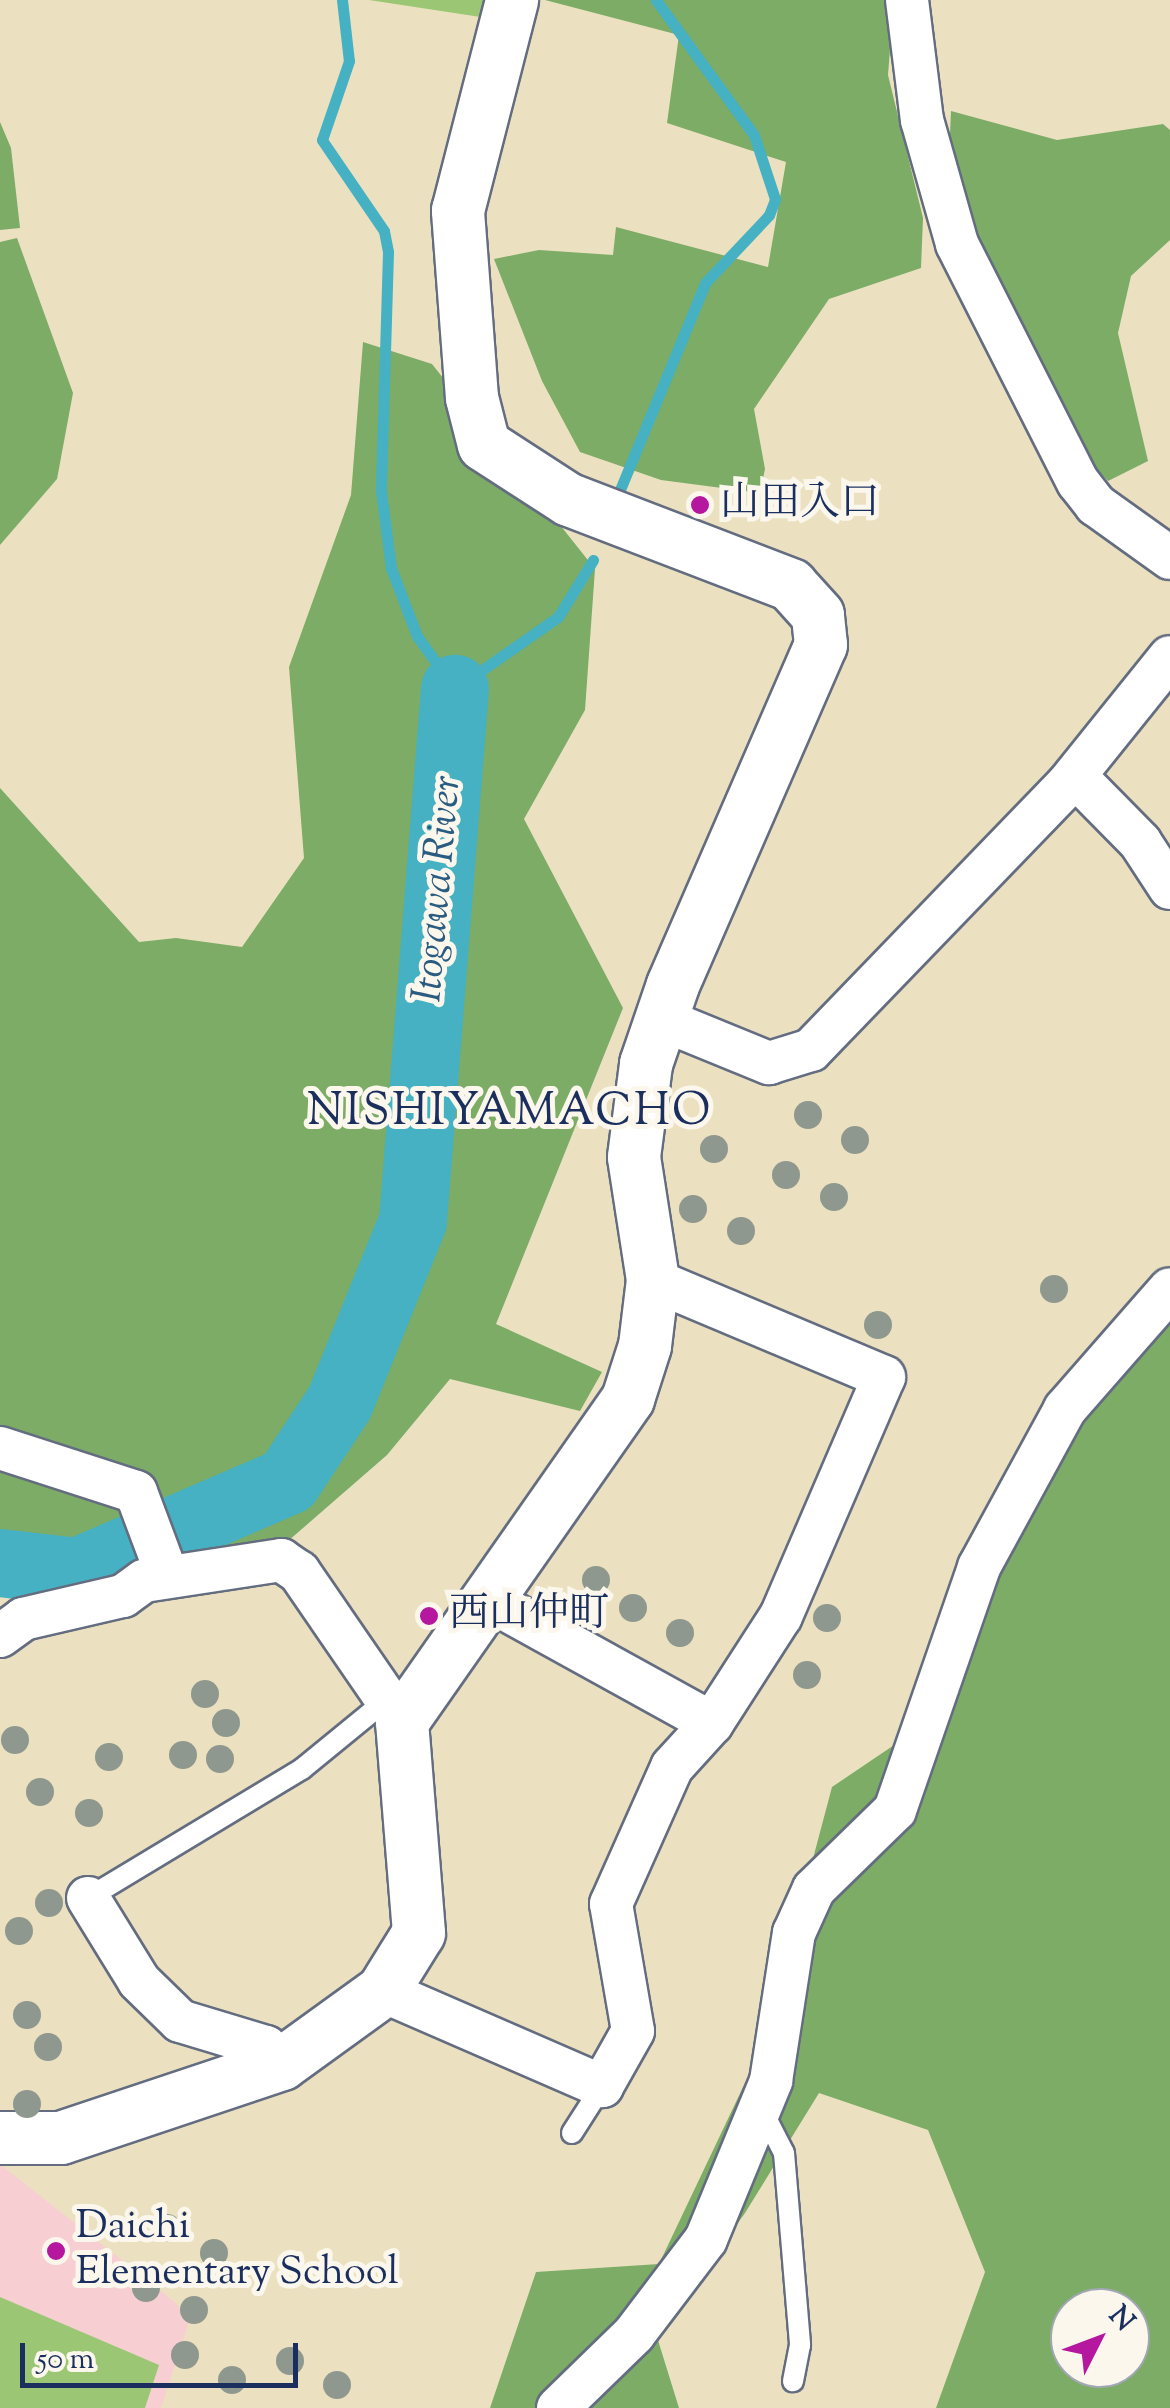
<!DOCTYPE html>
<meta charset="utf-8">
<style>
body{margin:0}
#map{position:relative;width:1170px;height:2408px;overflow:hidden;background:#ebe1c0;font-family:"Sorts Mill Goudy","Noto Serif JP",serif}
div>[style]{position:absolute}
.built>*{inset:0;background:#f7cfd3}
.green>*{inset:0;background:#9bc775}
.forest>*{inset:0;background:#7cac66}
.stream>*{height:11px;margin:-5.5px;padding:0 5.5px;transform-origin:5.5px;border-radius:5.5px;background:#45b1c2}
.river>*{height:68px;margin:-34px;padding:0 34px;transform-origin:34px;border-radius:34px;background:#45b1c2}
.roads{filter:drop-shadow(2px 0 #646d80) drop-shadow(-2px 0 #646d80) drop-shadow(0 2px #646d80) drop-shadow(0 -2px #646d80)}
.service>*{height:20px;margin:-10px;padding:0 10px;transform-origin:10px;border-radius:10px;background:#fff}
.minor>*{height:42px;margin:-21px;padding:0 21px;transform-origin:21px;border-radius:21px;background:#fff}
.tertiary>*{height:52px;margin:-26px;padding:0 26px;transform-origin:26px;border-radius:26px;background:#fff}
.trees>*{width:28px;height:28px;margin:-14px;border-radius:50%;background:#8e988e}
.dots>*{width:28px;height:28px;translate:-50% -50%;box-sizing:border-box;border:5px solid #fbf7ec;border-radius:50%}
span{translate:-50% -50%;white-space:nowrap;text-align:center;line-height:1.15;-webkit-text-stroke:10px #fbf7ec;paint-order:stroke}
.poi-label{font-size:40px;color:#1b2f5e}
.left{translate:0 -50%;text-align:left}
.water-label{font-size:42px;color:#2a5c81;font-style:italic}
.quarter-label{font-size:45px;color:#1b2f5e;letter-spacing:2.5px}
.north{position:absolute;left:1050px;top:2288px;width:100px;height:100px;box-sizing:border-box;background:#fbf7ec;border:2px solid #a1a7b3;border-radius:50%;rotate:48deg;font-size:28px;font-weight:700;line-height:40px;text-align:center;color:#1b2f5e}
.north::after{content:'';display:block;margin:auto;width:35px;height:45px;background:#b5179e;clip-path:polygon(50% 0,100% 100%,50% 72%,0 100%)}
.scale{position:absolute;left:20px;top:2343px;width:278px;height:45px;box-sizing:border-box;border:5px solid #1b2f5e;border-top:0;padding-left:12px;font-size:30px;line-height:35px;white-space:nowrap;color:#1b2f5e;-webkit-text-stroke:8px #fbf7ec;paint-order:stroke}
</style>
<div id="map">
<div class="built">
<i style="clip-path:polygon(0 2164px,176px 2303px,189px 2322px,161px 2408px,0 2408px)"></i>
</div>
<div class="green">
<i style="clip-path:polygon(369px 0,522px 0,520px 23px)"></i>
<i style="clip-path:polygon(0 2297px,159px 2365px,145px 2408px,0 2408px)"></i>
</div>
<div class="forest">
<i style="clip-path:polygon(545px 0,894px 0,888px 75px,923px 218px,921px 268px,829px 299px,754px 409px,765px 469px,760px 493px,661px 480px,580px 452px,542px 381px,494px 259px,539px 250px,613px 255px,616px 227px,768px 267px,786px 162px,667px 123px,679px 35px)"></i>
<i style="clip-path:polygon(951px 111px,1057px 140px,1163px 124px,1170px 130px,1170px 240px,1131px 276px,1118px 333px,1148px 461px,1108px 481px,1043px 412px,986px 253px,948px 180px)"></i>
<i style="clip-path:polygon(0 122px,11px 148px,20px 228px,0 230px)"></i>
<i style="clip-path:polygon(17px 238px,73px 393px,57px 479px,0 545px,0 242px)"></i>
<i style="clip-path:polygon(363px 342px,432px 364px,595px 569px,585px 710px,524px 819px,623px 1008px,496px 1324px,602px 1372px,580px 1411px,450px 1379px,387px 1455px,257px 1568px,0 1587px,0 788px,139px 942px,176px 938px,242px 947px,304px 858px,289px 667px,351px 495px)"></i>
<i style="clip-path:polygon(evenodd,1170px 1306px,1170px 2408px,936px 2408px,985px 2272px,928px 2130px,819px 2093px,745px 2213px,657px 2337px,679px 2408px,490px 2408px,536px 2272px,659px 2264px,764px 2043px,832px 1787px,943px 1712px,1052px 1434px,1170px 1306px,1070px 2308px,1130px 2308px,1130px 2368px,1070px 2368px,1070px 2308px)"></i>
</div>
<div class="stream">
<i style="left:342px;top:0;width:61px;rotate:83.5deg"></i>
<i style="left:349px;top:61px;width:83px;rotate:108.9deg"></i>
<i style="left:322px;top:140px;width:110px;rotate:55.7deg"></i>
<i style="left:384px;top:231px;width:21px;rotate:79deg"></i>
<i style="left:388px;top:252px;width:239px;rotate:91.7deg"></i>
<i style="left:381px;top:491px;width:78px;rotate:82.6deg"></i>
<i style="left:391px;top:568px;width:73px;rotate:69.1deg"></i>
<i style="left:417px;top:636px;width:65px;rotate:54.4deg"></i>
<i style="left:455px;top:689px;width:126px;rotate:-35deg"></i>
<i style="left:558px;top:617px;width:67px;rotate:-58.4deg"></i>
<i style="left:617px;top:497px;width:231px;rotate:-67.6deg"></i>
<i style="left:705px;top:283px;width:93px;rotate:-46.7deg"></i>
<i style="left:769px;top:215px;width:17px;rotate:-69deg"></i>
<i style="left:775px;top:199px;width:67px;rotate:-108.2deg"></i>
<i style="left:754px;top:135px;width:167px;rotate:-126deg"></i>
</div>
<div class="river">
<i style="left:0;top:1563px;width:78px;rotate:6.7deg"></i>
<i style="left:77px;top:1572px;width:230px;rotate:-23.3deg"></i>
<i style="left:288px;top:1481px;width:95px;rotate:-56.6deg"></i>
<i style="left:340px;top:1402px;width:195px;rotate:-68deg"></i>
<i style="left:413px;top:1221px;width:534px;rotate:-85.49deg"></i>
</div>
<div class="roads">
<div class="service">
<i style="left:88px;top:1898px;width:250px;rotate:-31.1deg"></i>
<i style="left:302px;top:1769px;width:106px;rotate:-39.3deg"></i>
<i style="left:762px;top:2110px;width:48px;rotate:62.9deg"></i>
<i style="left:784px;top:2153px;width:193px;rotate:85.2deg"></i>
<i style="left:800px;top:2345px;width:37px;rotate:101deg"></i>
<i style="left:572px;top:2133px;width:56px;rotate:-57.4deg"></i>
</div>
<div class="minor">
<i style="left:907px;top:0;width:121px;rotate:82.9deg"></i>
<i style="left:922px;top:120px;width:129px;rotate:74.2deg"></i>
<i style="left:957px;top:244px;width:267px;rotate:63.1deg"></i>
<i style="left:1078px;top:482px;width:29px;rotate:52deg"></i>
<i style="left:1096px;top:505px;width:91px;rotate:35.6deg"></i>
<i style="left:1075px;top:776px;width:93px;rotate:45.4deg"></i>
<i style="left:1140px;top:842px;width:55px;rotate:56.9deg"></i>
<i style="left:661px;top:1019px;width:117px;rotate:22.2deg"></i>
<i style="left:769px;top:1063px;width:44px;rotate:-17.2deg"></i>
<i style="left:811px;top:1050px;width:368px;rotate:-46deg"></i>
<i style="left:1067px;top:785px;width:164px;rotate:-51.2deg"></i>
<i style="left:0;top:1448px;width:143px;rotate:17.9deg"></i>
<i style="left:136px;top:1492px;width:89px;rotate:69.5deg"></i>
<i style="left:487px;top:1599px;width:257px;rotate:28.9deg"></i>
<i style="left:0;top:1636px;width:29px;rotate:-36deg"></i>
<i style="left:23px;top:1619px;width:103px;rotate:-13deg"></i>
<i style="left:123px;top:1596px;width:26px;rotate:-36deg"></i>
<i style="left:144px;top:1581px;width:139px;rotate:-8.7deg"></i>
<i style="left:281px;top:1560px;width:22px;rotate:34deg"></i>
<i style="left:299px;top:1572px;width:182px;rotate:55.5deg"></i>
<i style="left:88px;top:1898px;width:97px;rotate:58.4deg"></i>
<i style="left:139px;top:1981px;width:57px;rotate:44.3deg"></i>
<i style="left:180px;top:2021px;width:90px;rotate:16.8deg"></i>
<i style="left:266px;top:2047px;width:23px;rotate:47deg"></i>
<i style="left:383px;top:1991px;width:239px;rotate:23.5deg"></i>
<i style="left:602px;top:2086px;width:63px;rotate:-60.6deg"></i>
<i style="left:633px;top:2031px;width:129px;rotate:-99.8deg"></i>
<i style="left:611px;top:1904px;width:150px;rotate:-66deg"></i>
<i style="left:672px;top:1767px;width:59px;rotate:-47.7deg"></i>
<i style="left:712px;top:1723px;width:127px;rotate:-57.2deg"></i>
<i style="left:781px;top:1616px;width:260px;rotate:-66.7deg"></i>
<i style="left:884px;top:1377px;width:251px;rotate:-157.2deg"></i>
<i style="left:558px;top:2408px;width:106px;rotate:-44.2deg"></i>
<i style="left:634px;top:2334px;width:119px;rotate:-52.8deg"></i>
<i style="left:706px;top:2239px;width:171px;rotate:-67.6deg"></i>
<i style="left:771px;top:2081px;width:150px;rotate:-81.2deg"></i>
<i style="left:794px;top:1933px;width:48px;rotate:-65.6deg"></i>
<i style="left:814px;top:1889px;width:113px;rotate:-44.3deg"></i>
<i style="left:895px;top:1810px;width:257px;rotate:-70.9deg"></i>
<i style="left:979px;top:1567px;width:180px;rotate:-61.4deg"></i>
<i style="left:1065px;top:1409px;width:159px;rotate:-48.8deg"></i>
</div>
<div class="tertiary">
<i style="left:0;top:2138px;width:61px"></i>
<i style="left:61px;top:2138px;width:233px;rotate:-18.5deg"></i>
<i style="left:282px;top:2064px;width:125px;rotate:-35.9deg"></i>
<i style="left:383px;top:1991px;width:68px;rotate:-58.2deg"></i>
<i style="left:419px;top:1933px;width:212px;rotate:-94.6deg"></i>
<i style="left:402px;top:1722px;width:394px;rotate:-55deg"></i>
<i style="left:628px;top:1399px;width:56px;rotate:-72.2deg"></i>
<i style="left:645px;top:1346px;width:66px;rotate:-83.1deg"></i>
<i style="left:653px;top:1280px;width:124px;rotate:-98.8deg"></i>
<i style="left:634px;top:1157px;width:94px;rotate:-82.6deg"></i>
<i style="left:646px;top:1064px;width:83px;rotate:-71.1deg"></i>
<i style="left:673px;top:985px;width:371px;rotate:-66.5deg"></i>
<i style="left:821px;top:645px;width:30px;rotate:-96deg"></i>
<i style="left:818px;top:615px;width:40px;rotate:-132deg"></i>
<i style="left:791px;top:585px;width:238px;rotate:-159deg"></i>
<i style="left:569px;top:500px;width:101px;rotate:-147.1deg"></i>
<i style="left:484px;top:445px;width:49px;rotate:-104.3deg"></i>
<i style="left:472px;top:398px;width:188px;rotate:-94.3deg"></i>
<i style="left:458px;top:211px;width:218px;rotate:-75.6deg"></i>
</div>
</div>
<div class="trees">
<i style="left:808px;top:1115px"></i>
<i style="left:855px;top:1140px"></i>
<i style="left:714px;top:1149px"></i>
<i style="left:786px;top:1175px"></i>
<i style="left:834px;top:1197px"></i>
<i style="left:693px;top:1209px"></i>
<i style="left:741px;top:1231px"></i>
<i style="left:1054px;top:1289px"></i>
<i style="left:878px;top:1325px"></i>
<i style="left:596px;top:1580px"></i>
<i style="left:633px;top:1608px"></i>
<i style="left:827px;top:1618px"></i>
<i style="left:680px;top:1633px"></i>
<i style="left:807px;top:1675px"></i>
<i style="left:205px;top:1694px"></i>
<i style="left:226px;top:1723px"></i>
<i style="left:15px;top:1740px"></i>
<i style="left:183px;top:1755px"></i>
<i style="left:109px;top:1757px"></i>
<i style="left:220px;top:1759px"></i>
<i style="left:40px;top:1792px"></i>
<i style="left:89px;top:1813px"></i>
<i style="left:49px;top:1903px"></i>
<i style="left:19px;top:1931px"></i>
<i style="left:27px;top:2015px"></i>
<i style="left:48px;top:2047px"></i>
<i style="left:27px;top:2104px"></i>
<i style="left:167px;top:2228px"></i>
<i style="left:214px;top:2253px"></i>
<i style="left:146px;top:2288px"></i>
<i style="left:194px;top:2310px"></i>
<i style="left:185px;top:2355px"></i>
<i style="left:290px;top:2361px"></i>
<i style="left:232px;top:2380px"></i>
<i style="left:337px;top:2385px"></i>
</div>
<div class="dots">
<i style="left:700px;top:505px;background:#b5179e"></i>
<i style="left:429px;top:1616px;background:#b5179e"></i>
<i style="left:56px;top:2251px;background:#b5179e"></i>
</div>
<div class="poi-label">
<span class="left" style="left:720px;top:505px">山田入口</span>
<span class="left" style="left:449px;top:1616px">西山仲町</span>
<span class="left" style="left:76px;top:2251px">Daichi<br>Elementary School</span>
</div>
<div class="water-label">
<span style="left:439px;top:889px;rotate:-85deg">Itogawa River</span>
</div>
<div class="quarter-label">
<span style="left:510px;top:1114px">NISHIYAMACHO</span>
</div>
<div class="north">N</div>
<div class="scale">50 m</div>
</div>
